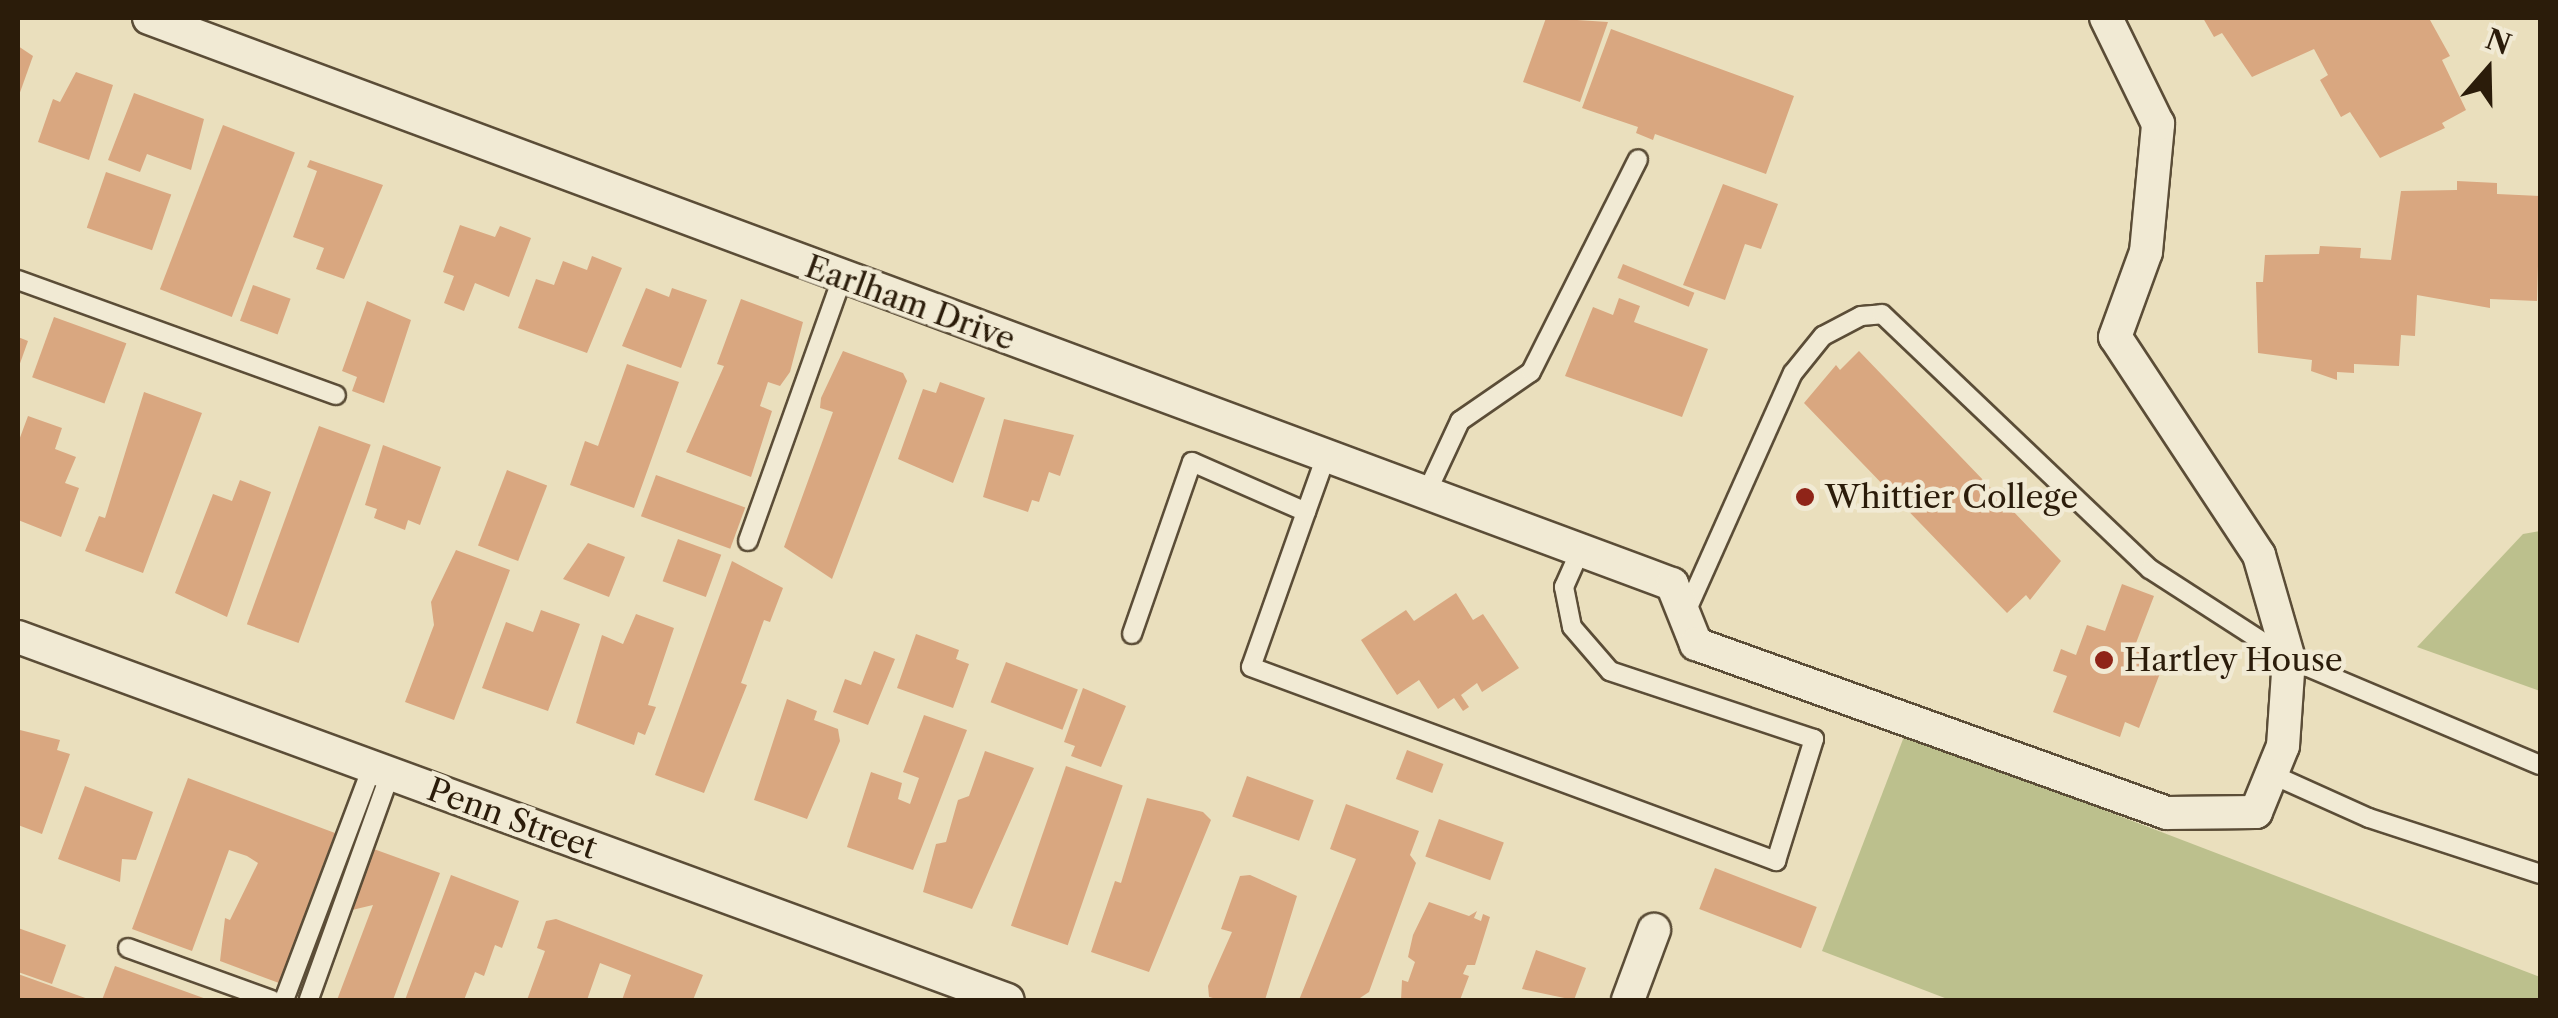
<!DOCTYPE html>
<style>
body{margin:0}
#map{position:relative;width:2558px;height:1018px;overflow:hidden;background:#eadfbd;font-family:"Libre Caslon Text",serif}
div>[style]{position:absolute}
.green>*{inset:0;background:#bcc08d}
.building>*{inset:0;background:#d9a780;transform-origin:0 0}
.roads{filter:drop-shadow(2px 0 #5b4d37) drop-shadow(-2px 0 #5b4d37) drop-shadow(0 2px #5b4d37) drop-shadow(0 -2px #5b4d37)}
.lane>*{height:18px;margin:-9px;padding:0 9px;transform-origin:9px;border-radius:9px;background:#f1ead4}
.street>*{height:32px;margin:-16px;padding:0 16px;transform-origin:16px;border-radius:16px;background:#f1ead4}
.dots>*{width:28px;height:28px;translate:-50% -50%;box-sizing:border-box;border:5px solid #f1ead4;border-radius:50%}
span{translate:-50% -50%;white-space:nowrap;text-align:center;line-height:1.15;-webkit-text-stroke:9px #f1ead4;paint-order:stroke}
.street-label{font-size:32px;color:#2b1c0a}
.poi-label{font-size:32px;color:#2b1c0a}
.left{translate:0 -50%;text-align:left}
.frame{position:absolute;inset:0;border:20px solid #2b1c0a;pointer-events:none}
.north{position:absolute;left:2438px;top:20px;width:100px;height:100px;-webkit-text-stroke:8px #f1ead4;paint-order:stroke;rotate:20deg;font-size:28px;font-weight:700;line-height:40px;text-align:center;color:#2b1c0a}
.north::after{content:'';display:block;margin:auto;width:35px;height:45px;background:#2b1c0a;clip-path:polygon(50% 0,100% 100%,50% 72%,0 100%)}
</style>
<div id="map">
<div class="green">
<i style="clip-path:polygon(2540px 531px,2540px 691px,2417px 647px,2523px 534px)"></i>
<i style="clip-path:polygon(1905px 734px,2540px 977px,2540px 1000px,1950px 1000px,1822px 951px)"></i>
</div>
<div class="building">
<i style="clip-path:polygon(1546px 18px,1608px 22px,1580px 102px,1523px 82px)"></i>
<i style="clip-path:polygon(2203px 18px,2430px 20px,2450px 56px,2442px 60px,2466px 110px,2442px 123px,2445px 128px,2380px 158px,2350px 112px,2341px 117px,2320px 80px,2328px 75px,2314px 49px,2252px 77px,2222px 33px,2214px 37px)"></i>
<i style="clip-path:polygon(1611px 29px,1794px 96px,1766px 174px,1655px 134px,1653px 140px,1636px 133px,1638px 127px,1582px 108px)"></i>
<i style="clip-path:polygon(18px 46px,33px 56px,18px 98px)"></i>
<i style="clip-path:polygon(76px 72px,113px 85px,89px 160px,38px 142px,53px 99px,60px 102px)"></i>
<i style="clip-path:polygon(134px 93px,204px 119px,191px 170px,147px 154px,140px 172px,108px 160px)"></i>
<i style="left:223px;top:125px;width:77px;height:176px;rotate:21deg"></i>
<i style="clip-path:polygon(310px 160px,383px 185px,344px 279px,316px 269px,324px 248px,293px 237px,317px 171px,307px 167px)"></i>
<i style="left:106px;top:172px;width:69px;height:59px;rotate:19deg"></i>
<i style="clip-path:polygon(2457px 181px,2497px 183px,2497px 194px,2540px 196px,2537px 301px,2490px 299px,2490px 308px,2417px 295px,2415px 336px,2401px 335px,2399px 366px,2354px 364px,2354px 373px,2337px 372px,2337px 380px,2311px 371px,2312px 360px,2258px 353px,2256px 282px,2263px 282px,2265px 255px,2319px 254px,2320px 246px,2361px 248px,2360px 258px,2391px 260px,2401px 191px,2457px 190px)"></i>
<i style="clip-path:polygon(1723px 184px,1778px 204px,1761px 249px,1745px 244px,1725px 300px,1683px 285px)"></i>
<i style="clip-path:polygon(460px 225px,495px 237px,500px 226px,531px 238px,509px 297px,475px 283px,464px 311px,444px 303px,454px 276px,443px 272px)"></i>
<i style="clip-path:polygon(592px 256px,622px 268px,587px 353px,518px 328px,536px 279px,554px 285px,563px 261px,587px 270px)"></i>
<i style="left:1623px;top:264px;width:77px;height:15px;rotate:22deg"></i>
<i style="left:253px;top:285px;width:40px;height:38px;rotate:20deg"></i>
<i style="clip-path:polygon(646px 288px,669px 297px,672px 288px,707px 300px,681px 368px,622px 346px)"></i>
<i style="clip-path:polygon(1619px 298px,1640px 306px,1634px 322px,1708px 349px,1682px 417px,1565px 376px,1593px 307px,1613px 315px)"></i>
<i style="clip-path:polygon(741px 299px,803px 322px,790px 372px,780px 386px,768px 382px,760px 406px,772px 411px,751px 477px,686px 452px,724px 366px,717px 364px)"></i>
<i style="clip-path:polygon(367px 301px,411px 320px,384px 403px,352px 391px,357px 377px,342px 371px)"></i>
<i style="left:54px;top:317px;width:77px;height:64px;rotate:20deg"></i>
<i style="clip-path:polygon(18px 337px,28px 341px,18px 369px)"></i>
<i style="clip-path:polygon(843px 351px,903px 373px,907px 381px,832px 579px,784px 547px,833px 412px,820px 408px,821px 398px)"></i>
<i style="clip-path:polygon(1859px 351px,2061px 561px,2030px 600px,2026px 595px,2007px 613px,1804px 403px,1836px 365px,1840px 370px)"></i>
<i style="clip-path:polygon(627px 364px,679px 382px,634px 508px,570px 485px,585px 441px,598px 446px)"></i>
<i style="clip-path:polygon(940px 382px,985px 398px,953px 483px,898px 459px,923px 389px,936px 393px)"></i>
<i style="clip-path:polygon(144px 392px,202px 413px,143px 573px,85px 551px,99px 516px,105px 518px)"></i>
<i style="clip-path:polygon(28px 416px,62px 428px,55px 449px,76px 457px,65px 483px,79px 488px,61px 537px,18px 520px,18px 443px)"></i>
<i style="clip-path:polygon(1004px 419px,1074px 435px,1060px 476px,1049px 472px,1039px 502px,1032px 500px,1028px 512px,983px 497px)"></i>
<i style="left:319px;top:426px;width:55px;height:211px;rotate:20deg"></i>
<i style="clip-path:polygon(383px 445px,441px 467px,420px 525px,408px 520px,405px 530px,374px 518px,377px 509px,365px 505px)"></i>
<i style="left:507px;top:470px;width:43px;height:81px;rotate:21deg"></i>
<i style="left:656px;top:475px;width:95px;height:44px;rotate:20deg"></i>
<i style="clip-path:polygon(240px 480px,271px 492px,227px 617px,175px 593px,213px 494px,232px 501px)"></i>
<i style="left:678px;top:539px;width:46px;height:45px;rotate:20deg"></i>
<i style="clip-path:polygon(588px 543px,625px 557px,609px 597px,563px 579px)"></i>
<i style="clip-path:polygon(456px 550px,510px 570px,454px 720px,405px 702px,434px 625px,431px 602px)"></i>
<i style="clip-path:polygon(732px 561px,783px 588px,770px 622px,764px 620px,741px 683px,747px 685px,704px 793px,655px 775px)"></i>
<i style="clip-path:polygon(2122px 584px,2154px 596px,2136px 643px,2155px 650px,2150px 664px,2162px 668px,2139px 728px,2125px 722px,2120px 737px,2053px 712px,2067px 676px,2053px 671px,2061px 649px,2076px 655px,2087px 625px,2105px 631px)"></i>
<i style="clip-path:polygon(1456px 593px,1473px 620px,1483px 614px,1519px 668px,1482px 692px,1477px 683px,1461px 695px,1469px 707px,1463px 711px,1454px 698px,1438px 709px,1419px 680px,1397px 695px,1361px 640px,1406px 610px,1414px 621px)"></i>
<i style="clip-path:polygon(541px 610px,580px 624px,548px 711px,482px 688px,506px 622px,533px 632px)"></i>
<i style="clip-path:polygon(636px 614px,674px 628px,648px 705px,656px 707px,645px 735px,638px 732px,634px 745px,576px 723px,602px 635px,623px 644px)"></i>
<i style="clip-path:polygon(916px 634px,959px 650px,956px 659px,969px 664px,953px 708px,897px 688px)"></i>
<i style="clip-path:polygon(874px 651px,895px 659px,868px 725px,833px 712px,845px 679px,861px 685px)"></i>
<i style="left:1006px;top:662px;width:77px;height:43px;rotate:21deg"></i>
<i style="clip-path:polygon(1083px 688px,1126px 706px,1101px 767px,1071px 756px,1075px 746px,1064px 742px)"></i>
<i style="clip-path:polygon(787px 699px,817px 711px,814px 720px,838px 729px,840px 741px,807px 819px,754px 800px)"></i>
<i style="clip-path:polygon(924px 715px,967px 730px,913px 870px,847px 847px,871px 772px,902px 783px,898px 799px,910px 804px,919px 778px,903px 772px)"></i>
<i style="clip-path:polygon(20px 730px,60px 740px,57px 750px,70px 754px,42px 834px,18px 825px)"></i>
<i style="left:1407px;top:750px;width:39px;height:31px;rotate:21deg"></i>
<i style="clip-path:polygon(985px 751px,1034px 768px,972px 909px,923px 892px,936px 844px,946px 842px,958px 800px,969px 796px)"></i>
<i style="left:1066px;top:766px;width:60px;height:169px;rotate:19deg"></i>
<i style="left:1247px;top:776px;width:71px;height:43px;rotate:20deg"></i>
<i style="clip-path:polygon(188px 778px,335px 833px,279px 983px,220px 961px,225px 918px,230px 920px,258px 863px,247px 856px,229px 850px,192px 951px,132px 929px)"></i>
<i style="clip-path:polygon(85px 786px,153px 812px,136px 860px,122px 859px,120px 882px,58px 859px)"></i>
<i style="clip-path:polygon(1147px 798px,1203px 812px,1211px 820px,1149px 972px,1091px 952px,1115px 881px,1121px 883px)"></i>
<i style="clip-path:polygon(1346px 804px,1419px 831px,1410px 855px,1416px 863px,1369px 992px,1357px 1000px,1299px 1000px,1356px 859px,1330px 849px)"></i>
<i style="left:1439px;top:819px;width:69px;height:40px;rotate:20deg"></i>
<i style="clip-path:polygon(371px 848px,440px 873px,393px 1000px,337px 1000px,373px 905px,352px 910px)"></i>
<i style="left:1715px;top:868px;width:109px;height:44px;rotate:21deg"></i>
<i style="clip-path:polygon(451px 875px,519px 901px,502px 948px,495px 945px,484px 976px,475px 972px,464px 1000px,405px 1000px)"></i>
<i style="clip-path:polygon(1250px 875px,1297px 896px,1265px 1000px,1221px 1000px,1209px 997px,1208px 986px,1232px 932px,1221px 929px,1240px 876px)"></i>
<i style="clip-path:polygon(1429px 902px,1469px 916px,1477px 911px,1474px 918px,1481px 921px,1483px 914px,1490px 917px,1475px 965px,1467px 965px,1463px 974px,1469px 976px,1460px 1000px,1401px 1000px,1402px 980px,1408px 982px,1415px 962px,1408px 957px,1413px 935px)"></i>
<i style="clip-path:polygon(556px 919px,703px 975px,693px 1000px,622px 1000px,631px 975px,600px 963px,587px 1000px,527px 1000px,545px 951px,537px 948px,546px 921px)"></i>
<i style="clip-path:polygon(18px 928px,66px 945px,52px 984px,18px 972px)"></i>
<i style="clip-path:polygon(1536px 950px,1586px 968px,1574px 1000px,1522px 989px)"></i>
<i style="clip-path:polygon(115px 966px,209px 1000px,102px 1000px)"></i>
<i style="clip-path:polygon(18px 974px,91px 1000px,18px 1000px)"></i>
</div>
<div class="roads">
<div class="lane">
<i style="left:18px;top:280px;width:338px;rotate:19.9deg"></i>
<i style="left:1426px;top:494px;width:81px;rotate:-65deg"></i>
<i style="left:1460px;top:421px;width:86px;rotate:-34.6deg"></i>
<i style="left:1531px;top:372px;width:238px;rotate:-63.3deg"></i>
<i style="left:1306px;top:512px;width:164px;rotate:109.5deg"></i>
<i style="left:1251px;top:667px;width:560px;rotate:20.28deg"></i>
<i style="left:1776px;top:861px;width:128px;rotate:-72.7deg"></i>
<i style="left:1814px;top:739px;width:215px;rotate:-161.6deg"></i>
<i style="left:1610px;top:671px;width:58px;rotate:-130.8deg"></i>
<i style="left:1572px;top:627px;width:41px;rotate:-101.3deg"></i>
<i style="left:1564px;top:587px;width:39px;rotate:-66deg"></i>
<i style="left:748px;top:541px;width:279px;rotate:-70.3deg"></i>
<i style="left:1685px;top:614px;width:264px;rotate:-65.9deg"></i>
<i style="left:1793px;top:373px;width:48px;rotate:-51deg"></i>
<i style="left:1823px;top:336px;width:43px;rotate:-27.8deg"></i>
<i style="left:1861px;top:316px;width:21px;rotate:-5deg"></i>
<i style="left:1882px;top:314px;width:370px;rotate:43.6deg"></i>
<i style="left:2150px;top:569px;width:166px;rotate:32.9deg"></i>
<i style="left:2289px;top:659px;width:272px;rotate:22.9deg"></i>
<i style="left:1132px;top:634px;width:182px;rotate:-70.8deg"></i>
<i style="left:1192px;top:462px;width:124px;rotate:23.7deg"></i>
<i style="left:1306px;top:512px;width:59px;rotate:-70.3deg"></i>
<i style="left:2271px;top:774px;width:107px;rotate:24.2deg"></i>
<i style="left:2369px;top:818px;width:180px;rotate:18.1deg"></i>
<i style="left:128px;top:948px;width:153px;rotate:19.9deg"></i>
<i style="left:309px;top:999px;width:239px;rotate:-70.2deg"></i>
<i style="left:284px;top:1000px;width:249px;rotate:-69.3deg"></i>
</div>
<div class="street">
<i style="left:149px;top:18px;width:1625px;rotate:20.39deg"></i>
<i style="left:1672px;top:584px;width:65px;rotate:68.2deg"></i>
<i style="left:1696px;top:644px;width:500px;rotate:19.74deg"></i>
<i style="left:2167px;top:813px;width:89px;rotate:-0.6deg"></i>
<i style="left:2256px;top:812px;width:71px;rotate:-67.8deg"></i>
<i style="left:2283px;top:746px;width:87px;rotate:-86.1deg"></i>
<i style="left:2289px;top:659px;width:108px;rotate:-106.1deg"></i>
<i style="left:2259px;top:555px;width:261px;rotate:-123.4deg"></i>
<i style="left:2115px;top:337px;width:90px;rotate:-70deg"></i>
<i style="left:2146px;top:252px;width:129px;rotate:-84.6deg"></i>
<i style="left:2158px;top:124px;width:118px;rotate:-116.1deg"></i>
<i style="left:18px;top:637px;width:1054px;rotate:20.14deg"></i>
<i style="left:1628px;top:1000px;width:75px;rotate:-69.6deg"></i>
</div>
</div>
<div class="dots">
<i style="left:1805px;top:497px;background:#8f2418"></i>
<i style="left:2104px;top:660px;background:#8f2418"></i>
</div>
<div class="street-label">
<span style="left:910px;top:303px;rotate:20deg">Earlham Drive</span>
<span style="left:512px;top:819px;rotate:20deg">Penn Street</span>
</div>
<div class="poi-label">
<span class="left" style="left:1825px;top:497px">Whittier College</span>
<span class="left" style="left:2124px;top:660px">Hartley House</span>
</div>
<div class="frame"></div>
<div class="north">N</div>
</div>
